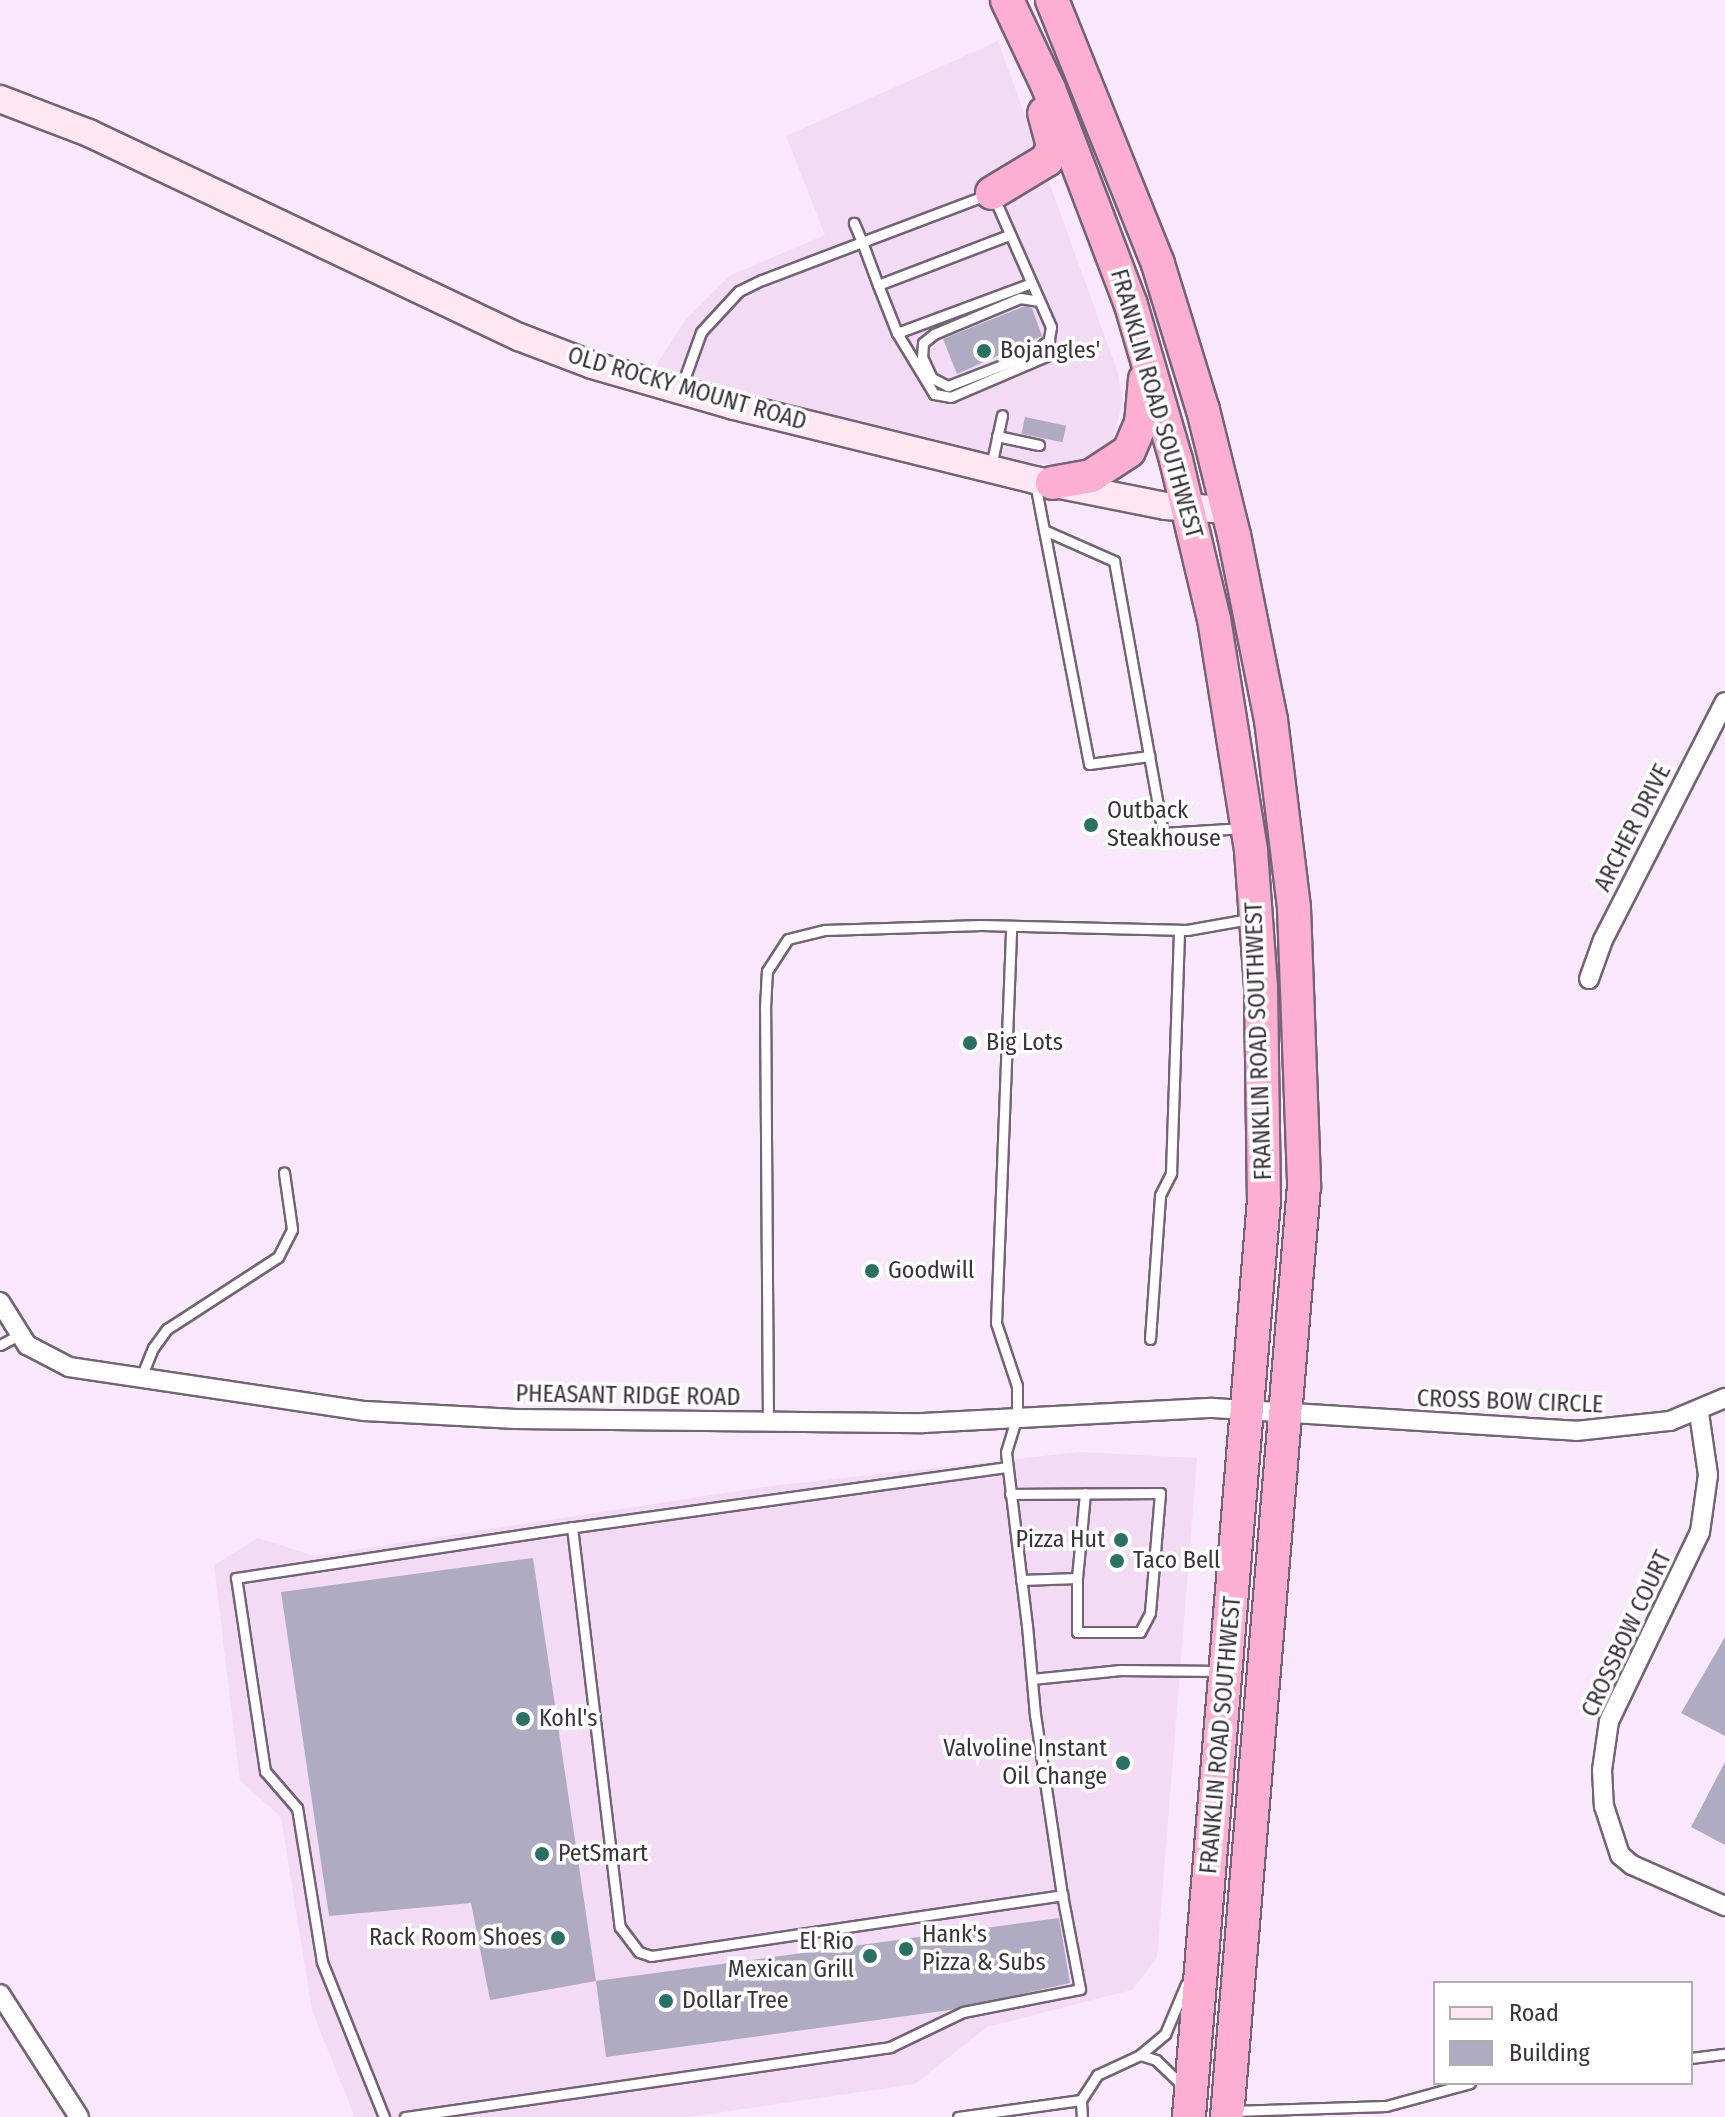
<!DOCTYPE html>
<style>
body{margin:0}
#map{position:relative;width:1725px;height:2117px;overflow:hidden;background:#f9e7fb;font-family:"Fira Sans Condensed",sans-serif}
div>[style]{position:absolute}
.built>*{inset:0;background:#f3dbf5}
.building>*{inset:0;background:#afabc2;transform-origin:0 0}
.roads{filter:drop-shadow(2px 0 #736375) drop-shadow(-2px 0 #736375) drop-shadow(0 2px #736375) drop-shadow(0 -2px #736375)}
.lane>*{height:9px;margin:-4.5px;padding:0 4.5px;transform-origin:4.5px;border-radius:4.5px;background:#fff}
.street>*{height:18px;margin:-9px;padding:0 9px;transform-origin:9px;border-radius:9px;background:#fff}
.secondary>*{height:26px;margin:-13px;padding:0 13px;transform-origin:13px;border-radius:13px;background:#fee7f1}
.highway>*{height:32px;margin:-16px;padding:0 16px;transform-origin:16px;border-radius:16px;background:#fcafd1}
.dots>*{width:22px;height:22px;translate:-50% -50%;box-sizing:border-box;border:4px solid #fff;border-radius:50%}
span{translate:-50% -50%;white-space:nowrap;text-align:center;line-height:1.15;-webkit-text-stroke:7px #fff;paint-order:stroke}
.poi-label{font-size:24px;color:#39333a}
.left{translate:0 -50%;text-align:left}
.right{translate:-100% -50%;text-align:right}
.street-label{font-size:24px;color:#39333a}
.legend{position:absolute;left:1433px;top:1981px;width:260px;height:104px;box-sizing:border-box;background:#fff;border:2px solid #b0adb0;margin:0;padding:10px 14px;list-style:none;font-size:24px;color:#39333a}
.legend li{display:flex;align-items:center;gap:16px;height:40px}
.legend b{width:40px;border:2px solid #b0adb0}
</style>
<div id="map">
<div class="built">
<i style="clip-path:polygon(998px 41px,1117px 370px,1123px 401px,1111px 444px,1096px 456px,1066px 465px,1013px 462px,654px 369px,686px 319px,729px 276px,825px 235px,786px 136px)"></i>
<i style="clip-path:polygon(1079px 1452px,1197px 1458px,1157px 1958px,1132px 1990px,987px 2027px,915px 2084px,689px 2117px,355px 2117px,312px 2011px,281px 1817px,240px 1781px,214px 1565px,258px 1538px,315px 1556px,771px 1486px)"></i>
</div>
<div class="building">
<i style="clip-path:polygon(1025px 306px,1032px 308px,1042px 336px,957px 374px,943px 339px)"></i>
<i style="left:1025px;top:417px;width:42px;height:17px;rotate:12deg"></i>
<i style="clip-path:polygon(533px 1558px,596px 1981px,490px 2000px,471px 1903px,329px 1916px,281px 1592px)"></i>
<i style="clip-path:polygon(1725px 1637px,1725px 1736px,1681px 1713px)"></i>
<i style="clip-path:polygon(1725px 1762px,1725px 1845px,1691px 1827px)"></i>
<i style="clip-path:polygon(1059px 1918px,1070px 1983px,950px 2010px,606px 2057px,596px 1981px)"></i>
</div>
<div class="roads">
<div class="lane">
<i style="left:878px;top:285px;width:140px;rotate:-20.9deg"></i>
<i style="left:1039px;top:301px;width:19px;rotate:-171deg"></i>
<i style="left:1020px;top:298px;width:93px;rotate:157.3deg"></i>
<i style="left:934px;top:334px;width:14px;rotate:141deg"></i>
<i style="left:923px;top:343px;width:14px;rotate:94deg"></i>
<i style="left:922px;top:357px;width:23px;rotate:65deg"></i>
<i style="left:932px;top:378px;width:18px;rotate:27deg"></i>
<i style="left:948px;top:386px;width:91px;rotate:-21.2deg"></i>
<i style="left:1033px;top:353px;width:21px;rotate:-39deg"></i>
<i style="left:897px;top:333px;width:141px;rotate:-20.4deg"></i>
<i style="left:681px;top:388px;width:59px;rotate:-70.3deg"></i>
<i style="left:701px;top:332px;width:56px;rotate:-47.2deg"></i>
<i style="left:739px;top:291px;width:25px;rotate:-26deg"></i>
<i style="left:762px;top:280px;width:107px;rotate:-20.8deg"></i>
<i style="left:862px;top:242px;width:139px;rotate:-20.7deg"></i>
<i style="left:992px;top:193px;width:146px;rotate:66.2deg"></i>
<i style="left:1051px;top:327px;width:29px;rotate:100deg"></i>
<i style="left:1046px;top:356px;width:103px;rotate:156.7deg"></i>
<i style="left:951px;top:397px;width:17px;rotate:-170deg"></i>
<i style="left:934px;top:394px;width:71px;rotate:-121.2deg"></i>
<i style="left:897px;top:333px;width:52px;rotate:-111.6deg"></i>
<i style="left:878px;top:285px;width:46px;rotate:-110.4deg"></i>
<i style="left:862px;top:242px;width:21px;rotate:-113deg"></i>
<i style="left:997px;top:436px;width:43px;rotate:12.1deg"></i>
<i style="left:991px;top:466px;width:52px;rotate:-77.8deg"></i>
<i style="left:1035px;top:483px;width:48px;rotate:79.2deg"></i>
<i style="left:1044px;top:530px;width:77px;rotate:23.9deg"></i>
<i style="left:1114px;top:561px;width:276px;rotate:79.8deg"></i>
<i style="left:1163px;top:833px;width:81px;rotate:-3.5deg"></i>
<i style="left:1044px;top:530px;width:238px;rotate:79.1deg"></i>
<i style="left:1089px;top:764px;width:61px;rotate:-7.6deg"></i>
<i style="left:1150px;top:1339px;width:144px;rotate:-86deg"></i>
<i style="left:1160px;top:1195px;width:25px;rotate:-63deg"></i>
<i style="left:1171px;top:1173px;width:242px;rotate:-88.1deg"></i>
<i style="left:0;top:1345px;width:21px;rotate:-28deg"></i>
<i style="left:140px;top:1380px;width:35px;rotate:-68deg"></i>
<i style="left:153px;top:1348px;width:24px;rotate:-54deg"></i>
<i style="left:167px;top:1329px;width:132px;rotate:-33deg"></i>
<i style="left:278px;top:1257px;width:31px;rotate:-63deg"></i>
<i style="left:292px;top:1229px;width:57px;rotate:-98.1deg"></i>
<i style="left:768px;top:1422px;width:414px;rotate:-90.4deg"></i>
<i style="left:765px;top:1008px;width:37px;rotate:-87deg"></i>
<i style="left:767px;top:971px;width:38px;rotate:-57deg"></i>
<i style="left:788px;top:939px;width:38px;rotate:-14deg"></i>
<i style="left:825px;top:930px;width:156px;rotate:-1.8deg"></i>
<i style="left:981px;top:925px;width:206px;rotate:1.4deg"></i>
<i style="left:1187px;top:930px;width:63px;rotate:-10.1deg"></i>
<i style="left:1007px;top:1467px;width:439px;rotate:172.1deg"></i>
<i style="left:572px;top:1527px;width:403px;rotate:83.2deg"></i>
<i style="left:620px;top:1927px;width:31px;rotate:53deg"></i>
<i style="left:639px;top:1952px;width:13px;rotate:18deg"></i>
<i style="left:651px;top:1956px;width:416px;rotate:-8.4deg"></i>
<i style="left:1062px;top:1895px;width:182px;rotate:-98.5deg"></i>
<i style="left:1035px;top:1715px;width:89px;rotate:-95.1deg"></i>
<i style="left:1027px;top:1626px;width:175px;rotate:-96.9deg"></i>
<i style="left:1006px;top:1452px;width:39px;rotate:-73deg"></i>
<i style="left:1017px;top:1415px;width:29px;rotate:-90deg"></i>
<i style="left:1017px;top:1386px;width:66px;rotate:-108.4deg"></i>
<i style="left:996px;top:1323px;width:397px;rotate:-87.8deg"></i>
<i style="left:1010px;top:1494px;width:150px;rotate:-0.4deg"></i>
<i style="left:1160px;top:1493px;width:120px;rotate:94.8deg"></i>
<i style="left:1150px;top:1613px;width:21px;rotate:118deg"></i>
<i style="left:1140px;top:1632px;width:63px;rotate:180deg"></i>
<i style="left:1077px;top:1632px;width:54px;rotate:-90deg"></i>
<i style="left:1077px;top:1578px;width:56px;rotate:178deg"></i>
<i style="left:1077px;top:1578px;width:85px;rotate:-84.6deg"></i>
<i style="left:1032px;top:1679px;width:89px;rotate:-5.8deg"></i>
<i style="left:1121px;top:1670px;width:98px;rotate:0.6deg"></i>
<i style="left:1140px;top:2055px;width:17px;rotate:17deg"></i>
<i style="left:1156px;top:2060px;width:36px;rotate:44deg"></i>
<i style="left:1691px;top:2058px;width:34px;rotate:-7deg"></i>
<i style="left:1081px;top:2100px;width:30px;rotate:-57deg"></i>
<i style="left:1097px;top:2075px;width:47px;rotate:-24.9deg"></i>
<i style="left:1140px;top:2055px;width:33px;rotate:-40deg"></i>
<i style="left:1165px;top:2034px;width:54px;rotate:-67.2deg"></i>
<i style="left:1233px;top:2111px;width:153px;rotate:-1.9deg"></i>
<i style="left:1386px;top:2106px;width:87px;rotate:-15.3deg"></i>
<i style="left:384px;top:2117px;width:167px;rotate:-111.8deg"></i>
<i style="left:322px;top:1962px;width:156px;rotate:-99.2deg"></i>
<i style="left:297px;top:1808px;width:49px;rotate:-130.9deg"></i>
<i style="left:265px;top:1771px;width:195px;rotate:-98.5deg"></i>
<i style="left:236px;top:1578px;width:340px;rotate:-8.6deg"></i>
<i style="left:405px;top:2117px;width:490px;rotate:-8.2deg"></i>
<i style="left:890px;top:2047px;width:81px;rotate:-25.6deg"></i>
<i style="left:963px;top:2012px;width:119px;rotate:-11.1deg"></i>
<i style="left:1080px;top:1989px;width:96px;rotate:-100.8deg"></i>
<i style="left:958px;top:2117px;width:124px;rotate:-7.9deg"></i>
<i style="left:1081px;top:2100px;width:17px;rotate:87deg"></i>
</div>
<div class="street">
<i style="left:1589px;top:979px;width:41px;rotate:-70.3deg"></i>
<i style="left:1603px;top:940px;width:267px;rotate:-62.9deg"></i>
<i style="left:0;top:1302px;width:51px;rotate:57.9deg"></i>
<i style="left:27px;top:1345px;width:47px;rotate:27.6deg"></i>
<i style="left:69px;top:1367px;width:299px;rotate:8.5deg"></i>
<i style="left:365px;top:1411px;width:151px;rotate:3deg"></i>
<i style="left:516px;top:1419px;width:407px;rotate:0.6deg"></i>
<i style="left:923px;top:1423px;width:290px;rotate:-3deg"></i>
<i style="left:1213px;top:1408px;width:364px;rotate:3.6deg"></i>
<i style="left:1576px;top:1431px;width:95px;rotate:-6.1deg"></i>
<i style="left:1670px;top:1421px;width:60px;rotate:-22.7deg"></i>
<i style="left:1699px;top:1413px;width:63px;rotate:81.7deg"></i>
<i style="left:1708px;top:1475px;width:58px;rotate:98deg"></i>
<i style="left:1700px;top:1532px;width:210px;rotate:115.7deg"></i>
<i style="left:1609px;top:1721px;width:49px;rotate:98.1deg"></i>
<i style="left:1602px;top:1770px;width:36px;rotate:87deg"></i>
<i style="left:1604px;top:1806px;width:52px;rotate:71.9deg"></i>
<i style="left:1620px;top:1855px;width:16px;rotate:40deg"></i>
<i style="left:1632px;top:1865px;width:102px;rotate:23.8deg"></i>
<i style="left:0;top:1994px;width:146px;rotate:57.3deg"></i>
</div>
<div class="secondary">
<i style="left:0;top:99px;width:95px;rotate:20.9deg"></i>
<i style="left:89px;top:133px;width:476px;rotate:25.4deg"></i>
<i style="left:519px;top:337px;width:78px;rotate:21deg"></i>
<i style="left:592px;top:365px;width:148px;rotate:16.1deg"></i>
<i style="left:734px;top:406px;width:310px;rotate:13.8deg"></i>
<i style="left:1035px;top:480px;width:133px;rotate:11.3deg"></i>
<i style="left:1165px;top:506px;width:64px;rotate:3.6deg"></i>
</div>
<div class="highway">
<i style="left:1007px;top:0;width:98px;rotate:64.7deg"></i>
<i style="left:1049px;top:89px;width:231px;rotate:69.2deg"></i>
<i style="left:1131px;top:305px;width:161px;rotate:73.8deg"></i>
<i style="left:1176px;top:460px;width:163px;rotate:76.6deg"></i>
<i style="left:1214px;top:619px;width:235px;rotate:80.9deg"></i>
<i style="left:1251px;top:851px;width:137px;rotate:85.8deg"></i>
<i style="left:1261px;top:988px;width:212px;rotate:89.2deg"></i>
<i style="left:1264px;top:1200px;width:920px;rotate:94.68deg"></i>
<i style="left:1052px;top:0;width:284px;rotate:68.1deg"></i>
<i style="left:1158px;top:264px;width:153px;rotate:72.9deg"></i>
<i style="left:1203px;top:410px;width:129px;rotate:76.1deg"></i>
<i style="left:1234px;top:535px;width:189px;rotate:78.7deg"></i>
<i style="left:1271px;top:720px;width:189px;rotate:83deg"></i>
<i style="left:1294px;top:908px;width:278px;rotate:87.9deg"></i>
<i style="left:1304px;top:1186px;width:934px;rotate:94.73deg"></i>
<i style="left:992px;top:193px;width:64px;rotate:-31deg"></i>
<i style="left:1047px;top:160px;width:15px;rotate:-67deg"></i>
<i style="left:1053px;top:146px;width:34px;rotate:-105deg"></i>
<i style="left:1052px;top:483px;width:40px;rotate:-10deg"></i>
<i style="left:1091px;top:476px;width:45px;rotate:-33.3deg"></i>
<i style="left:1129px;top:451px;width:30px;rotate:-67deg"></i>
<i style="left:1141px;top:423px;width:44px;rotate:-84.8deg"></i>
</div>
</div>
<div class="dots">
<i style="left:984px;top:351px;background:#2b7064"></i>
<i style="left:1091px;top:825px;background:#2b7064"></i>
<i style="left:970px;top:1043px;background:#2b7064"></i>
<i style="left:872px;top:1271px;background:#2b7064"></i>
<i style="left:1121px;top:1540px;background:#2b7064"></i>
<i style="left:1117px;top:1561px;background:#2b7064"></i>
<i style="left:523px;top:1719px;background:#2b7064"></i>
<i style="left:1123px;top:1763px;background:#2b7064"></i>
<i style="left:542px;top:1854px;background:#2b7064"></i>
<i style="left:558px;top:1938px;background:#2b7064"></i>
<i style="left:906px;top:1949px;background:#2b7064"></i>
<i style="left:870px;top:1956px;background:#2b7064"></i>
<i style="left:666px;top:2001px;background:#2b7064"></i>
</div>
<div class="poi-label">
<span class="left" style="left:1000px;top:351px">Bojangles'</span>
<span class="left" style="left:1107px;top:825px">Outback<br>Steakhouse</span>
<span class="left" style="left:986px;top:1043px">Big Lots</span>
<span class="left" style="left:888px;top:1271px">Goodwill</span>
<span class="right" style="left:1105px;top:1540px">Pizza Hut</span>
<span class="left" style="left:1133px;top:1561px">Taco Bell</span>
<span class="left" style="left:539px;top:1719px">Kohl's</span>
<span class="right" style="left:1107px;top:1763px">Valvoline Instant<br>Oil Change</span>
<span class="left" style="left:558px;top:1854px">PetSmart</span>
<span class="left" style="left:922px;top:1949px">Hank's<br>Pizza &amp; Subs</span>
<span class="right" style="left:542px;top:1938px">Rack Room Shoes</span>
<span class="right" style="left:854px;top:1956px">El Rio<br>Mexican Grill</span>
<span class="left" style="left:682px;top:2001px">Dollar Tree</span>
</div>
<div class="street-label">
<span style="left:687px;top:389px;rotate:16deg">OLD ROCKY MOUNT ROAD</span>
<span style="left:1156px;top:404px;rotate:74deg">FRANKLIN ROAD SOUTHWEST</span>
<span style="left:1633px;top:828px;rotate:-63deg">ARCHER DRIVE</span>
<span style="left:1259px;top:1041px;rotate:-92deg">FRANKLIN ROAD SOUTHWEST</span>
<span style="left:628px;top:1396px;rotate:1deg">PHEASANT RIDGE ROAD</span>
<span style="left:1510px;top:1402px;rotate:2deg">CROSS BOW CIRCLE</span>
<span style="left:1627px;top:1634px;rotate:-65deg">CROSSBOW COURT</span>
<span style="left:1221px;top:1735px;rotate:-85deg">FRANKLIN ROAD SOUTHWEST</span>
</div>
<ul class="legend">
<li><b style="height:10px;background:#fee7f1"></b>Road</li>
<li><b style="height:22px;background:#afabc2"></b>Building</li>
</ul>
</div>
